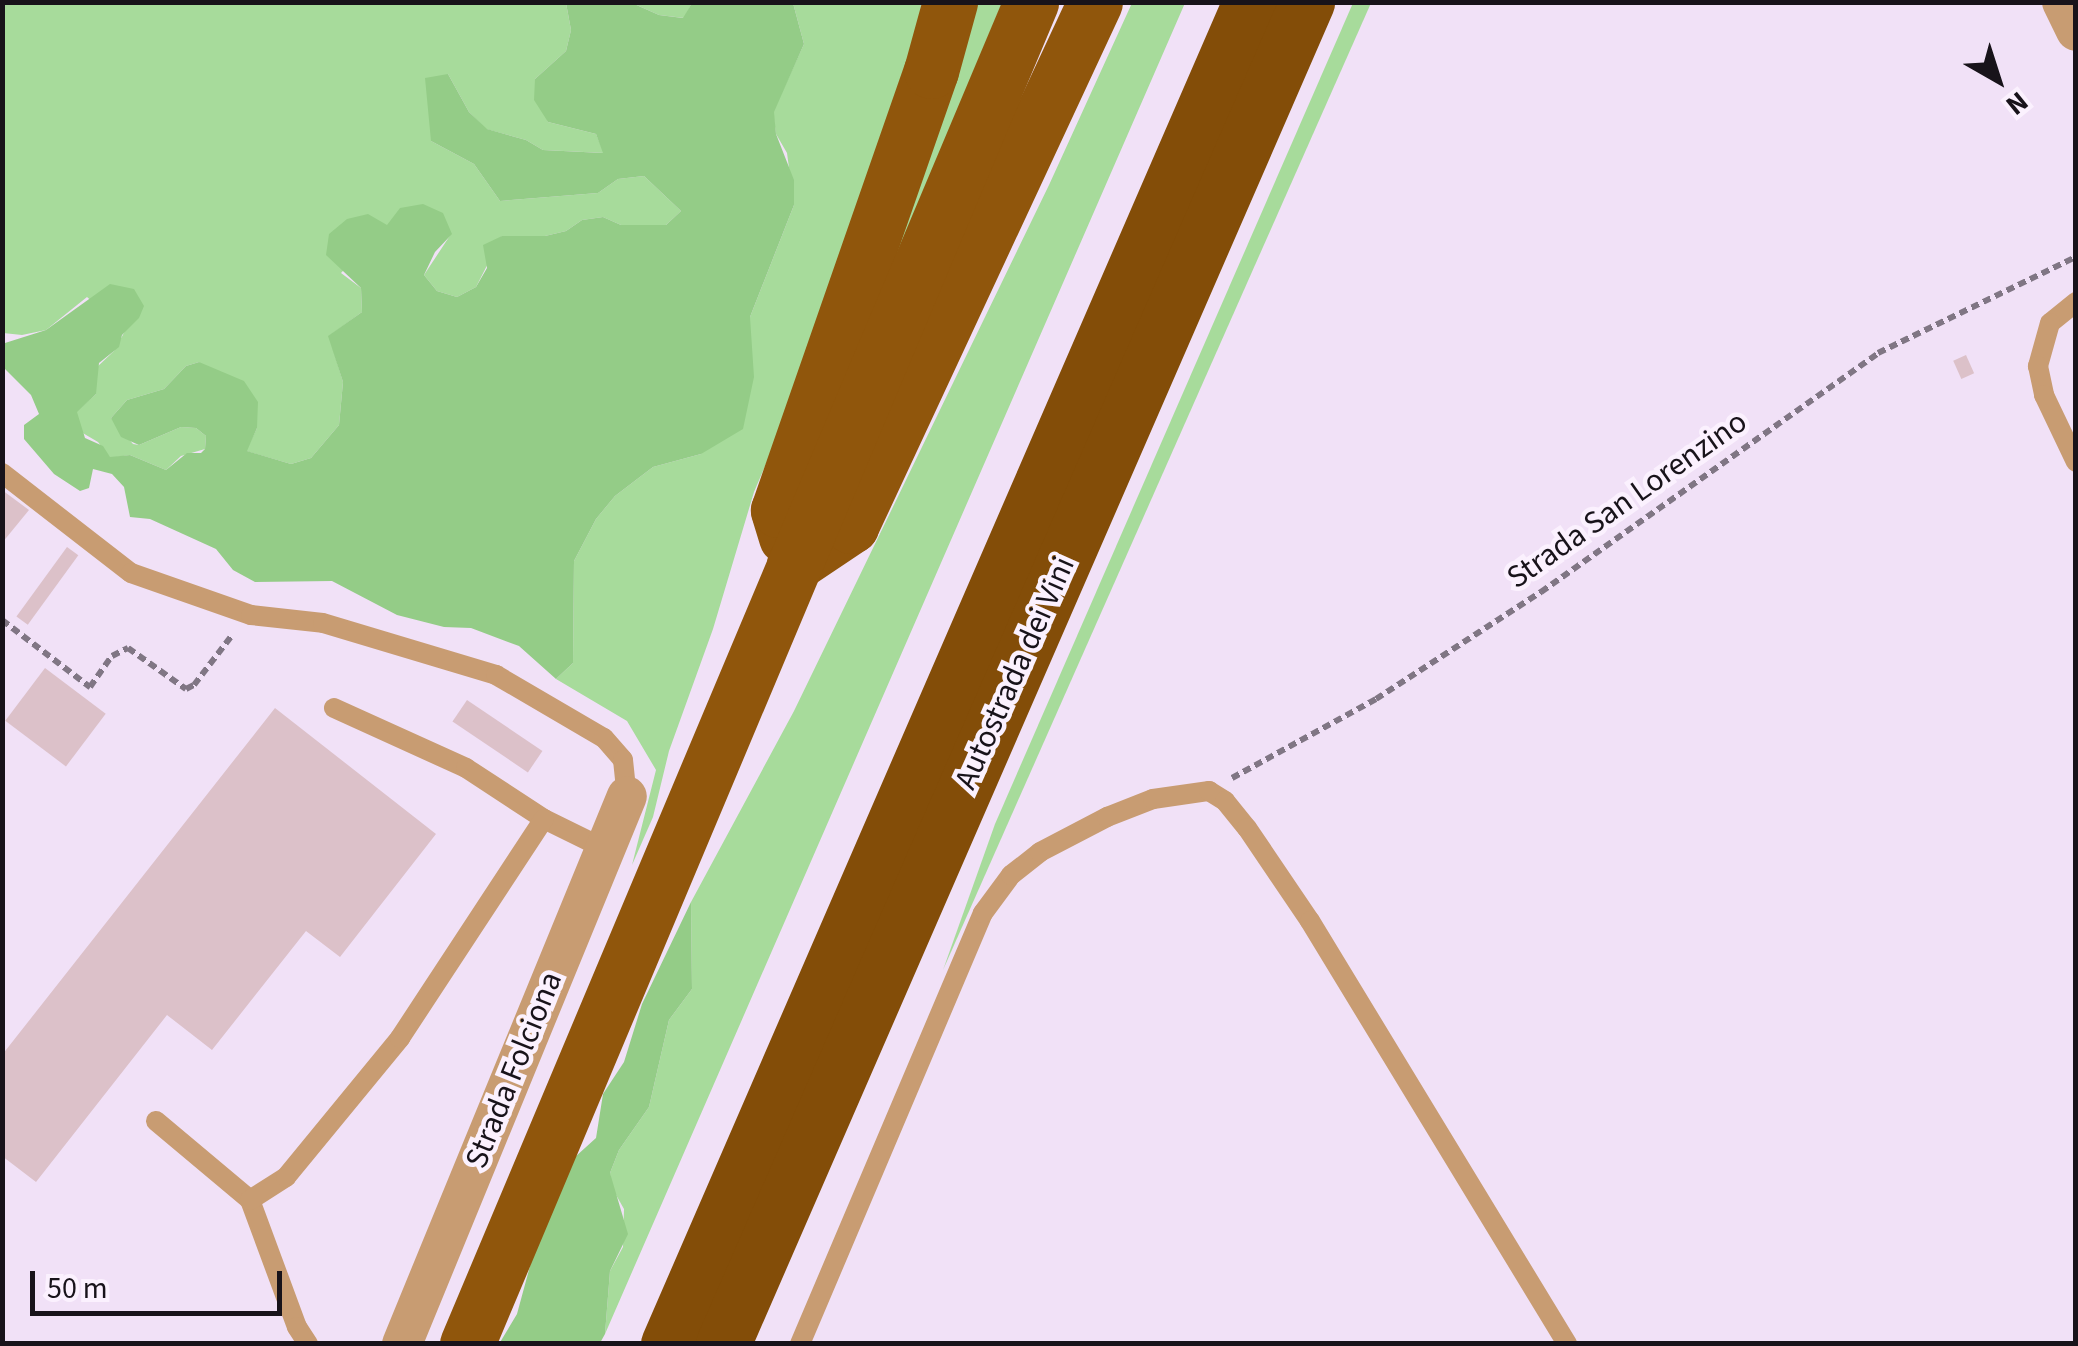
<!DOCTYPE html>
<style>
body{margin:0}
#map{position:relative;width:2078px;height:1346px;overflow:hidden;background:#f1e1f7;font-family:"Source Sans 3",sans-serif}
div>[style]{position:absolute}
.green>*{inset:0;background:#a7db9b}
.forest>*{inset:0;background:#94cc87}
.building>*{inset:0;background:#dcc1c9;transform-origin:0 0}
.path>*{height:6px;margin-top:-3px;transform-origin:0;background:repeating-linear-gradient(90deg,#807684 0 8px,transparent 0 13px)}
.service>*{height:20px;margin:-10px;padding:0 10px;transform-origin:10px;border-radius:10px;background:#c89c72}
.minor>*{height:40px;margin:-20px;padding:0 20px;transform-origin:20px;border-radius:20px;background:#c89c72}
.trunk>*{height:55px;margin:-27.5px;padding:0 27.5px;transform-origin:27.5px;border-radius:27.5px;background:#90560c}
.motorway>*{height:55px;margin:-27.5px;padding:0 27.5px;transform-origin:27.5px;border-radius:27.5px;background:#834d08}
span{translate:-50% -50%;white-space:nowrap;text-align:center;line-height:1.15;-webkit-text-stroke:9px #fbf1fe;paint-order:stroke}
.street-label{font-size:32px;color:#18131a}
.frame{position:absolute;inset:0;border:5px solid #18131a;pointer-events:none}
.north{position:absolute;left:1948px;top:30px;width:100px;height:100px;-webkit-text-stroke:8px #fbf1fe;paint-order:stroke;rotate:141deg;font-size:28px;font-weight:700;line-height:40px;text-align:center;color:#18131a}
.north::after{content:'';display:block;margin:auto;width:35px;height:45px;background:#18131a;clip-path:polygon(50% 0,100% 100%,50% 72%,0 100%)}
.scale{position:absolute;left:30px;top:1271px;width:252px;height:45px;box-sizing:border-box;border:5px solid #18131a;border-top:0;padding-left:12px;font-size:30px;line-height:35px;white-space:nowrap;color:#18131a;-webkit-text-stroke:8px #fbf1fe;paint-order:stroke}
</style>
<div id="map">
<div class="green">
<i style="clip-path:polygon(3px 3px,566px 3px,571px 30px,566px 51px,535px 79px,548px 122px,596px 134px,604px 153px,543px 150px,526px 140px,486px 129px,469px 112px,448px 74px,431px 141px,474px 164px,500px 201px,598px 193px,618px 179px,644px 176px,681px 211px,666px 225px,621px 225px,603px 217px,582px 220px,566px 231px,545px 236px,502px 236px,476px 287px,457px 297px,437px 291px,424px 275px,451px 234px,387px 225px,341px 273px,361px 288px,362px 312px,329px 336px,343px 382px,339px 425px,311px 458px,291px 464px,246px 451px,257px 428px,199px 362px,186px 366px,164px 389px,127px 400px,111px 418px,133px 444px,139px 445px,181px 427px,196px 428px,206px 436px,205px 449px,181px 456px,166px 470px,130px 455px,110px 458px,98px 442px,81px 432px,76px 412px,96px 394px,96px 368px,114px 351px,125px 331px,87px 297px,46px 330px,22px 335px,3px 333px)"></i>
<i style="clip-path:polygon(632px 3px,692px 3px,684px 18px,659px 15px)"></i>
<i style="clip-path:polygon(793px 3px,921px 3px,920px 22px,774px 445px,754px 492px,713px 629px,669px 751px,653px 817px,632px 865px,656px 770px,627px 721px,556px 679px,573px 663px,574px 561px,596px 519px,615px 496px,653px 467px,701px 454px,750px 344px,750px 317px,794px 205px,787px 153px,776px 134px,773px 112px,804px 44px)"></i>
<i style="clip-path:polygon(974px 3px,1002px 3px,879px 298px)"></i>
<i style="clip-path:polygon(1132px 3px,1185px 3px,605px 1334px,610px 1271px,623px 1247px,624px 1209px,611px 1186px,610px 1173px,619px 1150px,649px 1107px,669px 1020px,692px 989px,691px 902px,794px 711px,1049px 185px)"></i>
<i style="clip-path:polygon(1353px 3px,1371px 3px,943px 970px,995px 824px)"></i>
</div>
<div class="forest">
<i style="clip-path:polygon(566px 3px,632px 3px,659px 15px,683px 18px,692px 3px,793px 3px,804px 44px,774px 112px,776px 134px,794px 180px,794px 205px,750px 317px,754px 377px,743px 429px,701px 454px,653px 467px,615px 496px,596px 519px,574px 561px,573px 663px,556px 679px,519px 646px,471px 628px,444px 627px,397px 615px,332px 581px,255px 582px,233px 570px,216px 549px,150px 519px,130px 517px,124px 487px,112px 474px,93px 469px,89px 488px,80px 491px,54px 474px,24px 439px,24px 425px,39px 414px,31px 395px,3px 367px,5px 343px,46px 330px,110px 284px,134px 289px,144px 306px,139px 318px,122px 335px,119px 347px,99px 363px,96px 394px,77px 412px,85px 438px,103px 446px,110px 457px,130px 455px,166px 470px,187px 453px,201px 453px,205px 449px,206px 436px,196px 428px,181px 427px,139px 445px,121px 437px,111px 418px,127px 400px,164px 389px,186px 366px,199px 362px,244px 381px,258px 402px,257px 428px,247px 451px,291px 464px,311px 458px,339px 425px,343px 382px,328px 336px,362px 312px,361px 288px,326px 255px,329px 234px,347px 219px,368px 214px,387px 225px,400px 208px,423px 204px,443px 213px,452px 234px,435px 252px,424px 275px,437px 291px,457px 297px,476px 287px,487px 268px,483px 245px,502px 236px,545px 236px,566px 231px,582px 220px,603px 217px,621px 225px,666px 225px,681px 211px,644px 176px,618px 179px,598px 193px,500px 201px,474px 164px,431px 141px,425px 78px,448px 74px,469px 112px,487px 129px,526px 140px,543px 150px,603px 153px,596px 134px,548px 122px,534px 100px,535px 79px,566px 51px,571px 30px)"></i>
<i style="clip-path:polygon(691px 902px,692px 989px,669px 1020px,649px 1107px,619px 1150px,610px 1173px,628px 1234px,610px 1271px,605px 1334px,600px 1343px,499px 1344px,517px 1314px,533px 1255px,575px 1157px,596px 1138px,603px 1094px,624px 1062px,642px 1004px)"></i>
</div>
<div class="building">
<i style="left:1966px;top:355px;width:20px;height:14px;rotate:66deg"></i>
<i style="clip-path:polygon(2px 490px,29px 510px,2px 543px)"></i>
<i style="left:67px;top:547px;width:14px;height:86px;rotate:36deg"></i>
<i style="left:45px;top:668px;width:76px;height:66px;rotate:37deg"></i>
<i style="left:467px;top:700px;width:91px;height:26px;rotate:34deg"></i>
<i style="clip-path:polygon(275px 708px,436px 834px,340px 957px,306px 931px,212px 1050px,167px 1015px,36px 1182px,2px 1156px,2px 1055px)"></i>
</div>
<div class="path">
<i style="left:2px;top:620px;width:111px;rotate:37.3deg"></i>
<i style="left:90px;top:687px;width:38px;rotate:-55deg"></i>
<i style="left:112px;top:656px;width:18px;rotate:-27deg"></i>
<i style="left:128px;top:648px;width:71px;rotate:35.3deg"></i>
<i style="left:186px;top:689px;width:9px;rotate:-27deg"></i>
<i style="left:194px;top:685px;width:64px;rotate:-52.6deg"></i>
<i style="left:1232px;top:778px;width:164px;rotate:-28.7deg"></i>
<i style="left:1376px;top:699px;width:197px;rotate:-33deg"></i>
<i style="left:1541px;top:592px;width:413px;rotate:-35.3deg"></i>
<i style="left:1878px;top:353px;width:220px;rotate:-25.9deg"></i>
</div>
<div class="service">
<i style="left:2076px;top:302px;width:33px;rotate:141deg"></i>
<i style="left:2050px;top:323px;width:45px;rotate:105.6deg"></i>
<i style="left:2038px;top:366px;width:30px;rotate:78deg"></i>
<i style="left:2044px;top:395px;width:74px;rotate:64.5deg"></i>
<i style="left:2px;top:473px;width:163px;rotate:37.8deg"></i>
<i style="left:131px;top:573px;width:127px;rotate:19.3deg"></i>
<i style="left:251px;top:615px;width:72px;rotate:6.3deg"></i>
<i style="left:323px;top:623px;width:181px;rotate:16.7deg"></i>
<i style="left:496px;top:675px;width:125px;rotate:30.3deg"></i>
<i style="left:604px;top:738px;width:29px;rotate:49deg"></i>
<i style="left:623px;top:760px;width:36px;rotate:84deg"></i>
<i style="left:334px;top:708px;width:145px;rotate:24.4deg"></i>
<i style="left:466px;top:768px;width:93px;rotate:33.2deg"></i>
<i style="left:544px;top:819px;width:68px;rotate:26.2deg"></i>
<i style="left:156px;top:1121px;width:123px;rotate:40deg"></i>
<i style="left:250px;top:1200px;width:135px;rotate:69.7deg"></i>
<i style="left:297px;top:1327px;width:20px;rotate:57deg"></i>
<i style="left:250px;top:1200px;width:43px;rotate:-32.6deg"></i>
<i style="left:286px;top:1177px;width:180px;rotate:-50.6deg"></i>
<i style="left:400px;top:1038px;width:262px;rotate:-56.7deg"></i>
<i style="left:800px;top:1344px;width:468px;rotate:-67deg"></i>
<i style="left:983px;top:913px;width:47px;rotate:-53.6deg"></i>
<i style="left:1011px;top:875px;width:37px;rotate:-38deg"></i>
<i style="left:1040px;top:852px;width:76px;rotate:-27.6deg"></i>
<i style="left:1107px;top:817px;width:49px;rotate:-21.4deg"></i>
<i style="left:1153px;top:799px;width:57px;rotate:-8.1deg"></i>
<i style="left:1209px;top:791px;width:19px;rotate:32deg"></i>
<i style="left:1225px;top:801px;width:35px;rotate:51deg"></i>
<i style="left:1247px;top:828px;width:112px;rotate:55.9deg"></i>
<i style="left:1310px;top:921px;width:495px;rotate:58.7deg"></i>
</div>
<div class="minor">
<i style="left:2062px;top:2px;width:32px;rotate:64deg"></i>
<i style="left:402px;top:1344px;width:592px;rotate:-67.68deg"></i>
</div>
<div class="trunk">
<i style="left:786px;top:537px;width:28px;rotate:-107deg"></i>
<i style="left:778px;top:510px;width:465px;rotate:-70.8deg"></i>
<i style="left:931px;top:71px;width:72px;rotate:-74.6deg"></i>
<i style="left:794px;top:564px;width:69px;rotate:-33.7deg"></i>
<i style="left:851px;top:526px;width:578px;rotate:-65.03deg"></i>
<i style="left:467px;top:1344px;width:1456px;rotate:-67.2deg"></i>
</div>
<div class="motorway">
<i style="left:668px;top:1344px;width:1463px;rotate:-66.55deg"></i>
<i style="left:723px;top:1344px;width:1464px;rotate:-66.48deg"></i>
</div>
<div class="street-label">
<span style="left:1627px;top:500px;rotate:-35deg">Strada San Lorenzino</span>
<span style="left:1015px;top:673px;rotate:-66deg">Autostrada dei Vini</span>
<span style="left:514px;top:1070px;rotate:-68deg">Strada Folciona</span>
</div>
<div class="frame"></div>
<div class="north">N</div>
<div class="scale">50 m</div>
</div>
